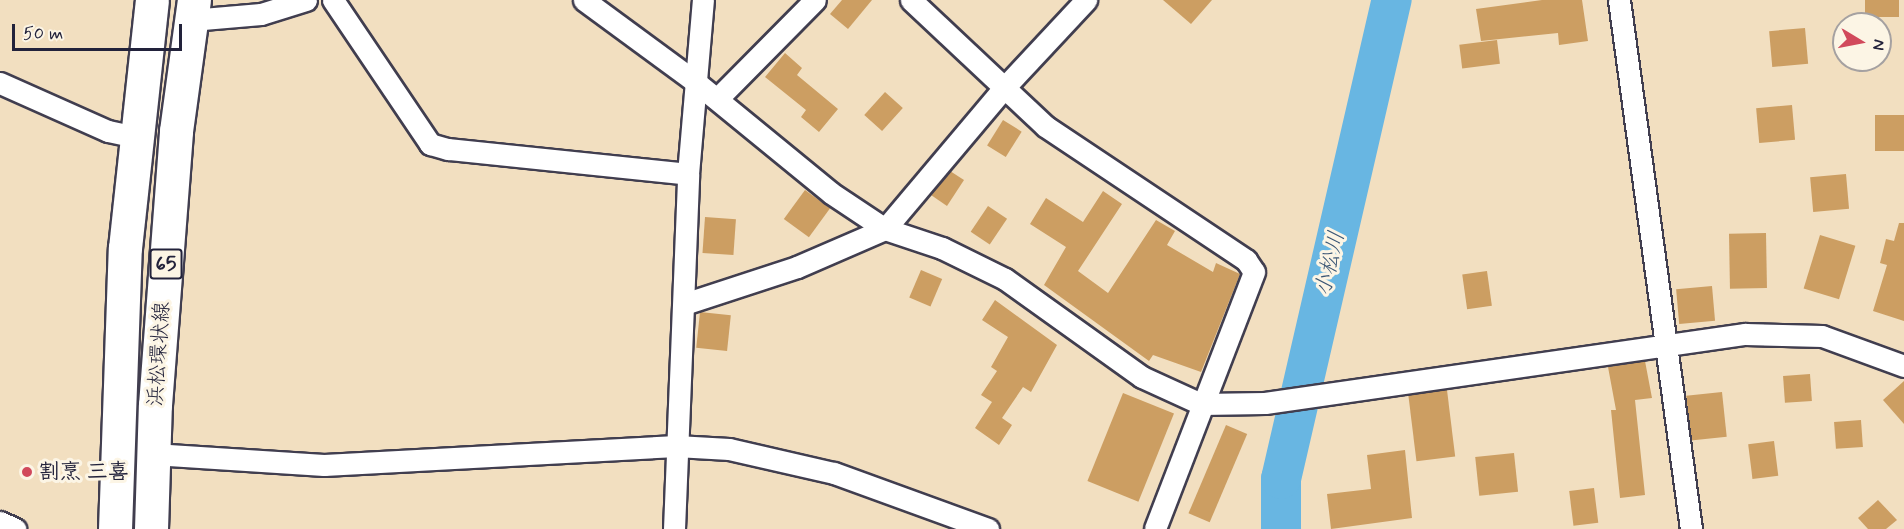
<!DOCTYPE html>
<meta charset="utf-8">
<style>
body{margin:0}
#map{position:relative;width:1904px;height:529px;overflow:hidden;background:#f2dfc0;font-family:Mynerve,"Klee One",sans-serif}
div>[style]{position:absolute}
.river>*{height:40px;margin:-20px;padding:0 20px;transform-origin:20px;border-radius:20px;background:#68b6e2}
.building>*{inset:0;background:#cc9e62;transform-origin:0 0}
.roads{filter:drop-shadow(2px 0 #413e4f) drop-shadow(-2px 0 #413e4f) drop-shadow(0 2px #413e4f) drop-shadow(0 -2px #413e4f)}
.minor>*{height:21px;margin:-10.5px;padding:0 10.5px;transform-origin:10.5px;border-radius:10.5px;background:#fff}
.primary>*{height:33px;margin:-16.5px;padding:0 16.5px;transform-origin:16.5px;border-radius:16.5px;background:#fff}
.dots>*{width:16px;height:16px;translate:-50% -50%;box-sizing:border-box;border:3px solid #fcf5e5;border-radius:50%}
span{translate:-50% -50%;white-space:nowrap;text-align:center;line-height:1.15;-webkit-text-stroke:6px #fcf5e5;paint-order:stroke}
.shield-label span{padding:2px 4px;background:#fcf5e5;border:2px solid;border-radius:4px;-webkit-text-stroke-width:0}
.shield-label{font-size:20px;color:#22223b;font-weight:700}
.street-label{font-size:21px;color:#22223b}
.poi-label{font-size:21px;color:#22223b;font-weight:700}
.left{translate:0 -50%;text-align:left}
.water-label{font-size:22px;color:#3a5675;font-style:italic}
.north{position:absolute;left:1832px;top:12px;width:60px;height:60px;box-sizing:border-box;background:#fcf5e5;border:2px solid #a5a1a1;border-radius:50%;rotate:100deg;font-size:16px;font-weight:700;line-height:24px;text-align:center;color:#22223b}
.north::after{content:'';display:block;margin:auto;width:21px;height:27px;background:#d1495b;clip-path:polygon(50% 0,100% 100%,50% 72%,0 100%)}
.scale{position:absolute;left:12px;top:24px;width:170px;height:27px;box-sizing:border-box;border:3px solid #22223b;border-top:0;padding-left:8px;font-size:18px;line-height:21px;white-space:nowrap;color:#22223b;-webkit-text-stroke:4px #fcf5e5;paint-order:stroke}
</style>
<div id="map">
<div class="river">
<i style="left:1281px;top:529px;width:50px;rotate:-90deg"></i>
<i style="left:1281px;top:479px;width:492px;rotate:-77deg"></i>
</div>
<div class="building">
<i style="clip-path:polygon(842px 0,872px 0,848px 29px,830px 14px)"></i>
<i style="clip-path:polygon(1163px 0,1212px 0,1191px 24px)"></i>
<i style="clip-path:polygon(1582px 0,1588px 41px,1559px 45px,1558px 33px,1481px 41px,1476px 9px,1542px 0)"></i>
<i style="left:1865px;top:0;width:34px;height:17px"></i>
<i style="left:1805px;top:28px;width:36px;height:36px;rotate:85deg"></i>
<i style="left:1497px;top:40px;width:24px;height:38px;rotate:83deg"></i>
<i style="clip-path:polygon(785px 53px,802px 68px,797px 75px,838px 109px,819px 132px,801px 117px,806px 110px,765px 77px)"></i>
<i style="left:885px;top:92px;width:24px;height:31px;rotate:42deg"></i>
<i style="left:1792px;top:105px;width:35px;height:36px;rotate:85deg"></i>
<i style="left:1904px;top:115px;width:36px;height:29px;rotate:90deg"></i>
<i style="left:1003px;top:120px;width:22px;height:30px;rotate:32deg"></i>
<i style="clip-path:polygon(950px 171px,964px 180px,947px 206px,931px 195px)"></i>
<i style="left:1846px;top:174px;width:35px;height:36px;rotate:85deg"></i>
<i style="left:805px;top:190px;width:31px;height:36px;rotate:36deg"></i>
<i style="clip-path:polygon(1103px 191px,1122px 204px,1078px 271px,1108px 293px,1156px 220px,1175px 231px,1167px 245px,1213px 272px,1216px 263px,1240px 274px,1201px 372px,1153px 355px,1149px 361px,1044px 285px,1066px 247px,1030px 224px,1046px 198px,1083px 222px)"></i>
<i style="left:988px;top:206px;width:23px;height:31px;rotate:34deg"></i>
<i style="left:705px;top:217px;width:31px;height:36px;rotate:4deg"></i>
<i style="clip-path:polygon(1899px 223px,1904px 223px,1904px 321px,1873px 311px,1887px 265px,1880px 263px,1886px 239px,1894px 241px)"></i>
<i style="left:1766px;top:233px;width:55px;height:37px;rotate:89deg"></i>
<i style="left:1820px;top:235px;width:37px;height:56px;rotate:17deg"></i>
<i style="left:921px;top:270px;width:23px;height:30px;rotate:23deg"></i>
<i style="left:1487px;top:271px;width:35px;height:25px;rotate:82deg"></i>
<i style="left:1712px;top:286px;width:35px;height:36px;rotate:85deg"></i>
<i style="clip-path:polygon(995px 300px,1057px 345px,1031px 392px,1023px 387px,1002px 418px,1012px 425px,999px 445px,975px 428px,992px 402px,981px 395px,997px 371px,991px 367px,1008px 337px,982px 320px)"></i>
<i style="left:700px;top:312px;width:31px;height:36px;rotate:6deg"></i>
<i style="clip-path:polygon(1645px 361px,1652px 398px,1635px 400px,1645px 495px,1620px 498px,1611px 410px,1616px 410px,1608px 367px)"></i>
<i style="left:1810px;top:374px;width:27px;height:27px;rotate:86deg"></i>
<i style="clip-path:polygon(1904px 381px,1904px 424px,1883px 400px)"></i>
<i style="left:1447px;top:390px;width:67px;height:39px;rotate:83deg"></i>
<i style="left:1722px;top:392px;width:45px;height:36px;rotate:84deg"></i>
<i style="left:1123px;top:393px;width:55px;height:95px;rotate:22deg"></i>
<i style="left:1861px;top:420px;width:27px;height:27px;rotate:86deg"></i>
<i style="left:1226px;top:425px;width:23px;height:96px;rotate:23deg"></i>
<i style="left:1774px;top:441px;width:35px;height:26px;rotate:83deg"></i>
<i style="clip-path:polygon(1405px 450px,1412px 518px,1331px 529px,1327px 494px,1371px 489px,1367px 455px)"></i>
<i style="left:1514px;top:453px;width:39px;height:39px;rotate:84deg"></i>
<i style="left:1594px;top:488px;width:35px;height:25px;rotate:83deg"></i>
<i style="clip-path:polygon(1878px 500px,1897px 520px,1886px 529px,1868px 529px,1858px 518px)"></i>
</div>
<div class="roads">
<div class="minor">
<i style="left:333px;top:0;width:174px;rotate:56deg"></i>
<i style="left:430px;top:144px;width:19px;rotate:16deg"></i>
<i style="left:448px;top:149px;width:241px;rotate:5.9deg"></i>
<i style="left:584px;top:0;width:135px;rotate:36.3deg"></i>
<i style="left:693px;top:80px;width:178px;rotate:39.3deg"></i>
<i style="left:831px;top:193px;width:65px;rotate:33.7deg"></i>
<i style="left:885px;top:229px;width:60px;rotate:18.4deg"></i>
<i style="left:942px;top:248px;width:70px;rotate:26.2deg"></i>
<i style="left:1005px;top:279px;width:168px;rotate:35.6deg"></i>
<i style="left:1142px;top:377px;width:65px;rotate:24.6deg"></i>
<i style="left:1201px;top:404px;width:64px;rotate:-0.9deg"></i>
<i style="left:1265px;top:403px;width:485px;rotate:-8.2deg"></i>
<i style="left:1745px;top:334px;width:77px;rotate:1.5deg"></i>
<i style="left:1822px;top:336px;width:87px;rotate:20.1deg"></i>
<i style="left:911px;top:0;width:184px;rotate:43.2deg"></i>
<i style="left:1045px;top:126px;width:242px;rotate:33.7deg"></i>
<i style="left:1246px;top:260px;width:14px;rotate:56deg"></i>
<i style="left:1254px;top:272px;width:275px;rotate:111.1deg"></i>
<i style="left:1619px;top:0;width:534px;rotate:82.25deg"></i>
<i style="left:191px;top:20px;width:70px;rotate:-4.9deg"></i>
<i style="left:261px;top:14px;width:47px;rotate:-17.3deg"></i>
<i style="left:0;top:83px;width:118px;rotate:24deg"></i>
<i style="left:108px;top:131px;width:30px;rotate:12deg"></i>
<i style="left:717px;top:99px;width:139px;rotate:-45.3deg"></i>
<i style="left:684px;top:304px;width:119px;rotate:-18.1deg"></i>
<i style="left:797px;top:267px;width:96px;rotate:-23.4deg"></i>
<i style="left:885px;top:229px;width:183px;rotate:-49.9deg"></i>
<i style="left:1003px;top:89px;width:122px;rotate:-47deg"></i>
<i style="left:153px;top:454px;width:171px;rotate:3.7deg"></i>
<i style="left:324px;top:465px;width:353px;rotate:-3.1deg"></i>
<i style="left:676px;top:446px;width:53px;rotate:3.2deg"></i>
<i style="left:729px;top:449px;width:108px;rotate:12.9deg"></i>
<i style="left:834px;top:473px;width:164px;rotate:20deg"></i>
<i style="left:0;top:522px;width:17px;rotate:25deg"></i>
<i style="left:674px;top:529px;width:355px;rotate:-87.7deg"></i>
<i style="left:688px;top:174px;width:175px;rotate:-85.1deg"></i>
</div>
<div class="primary">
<i style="left:115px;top:529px;width:281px;rotate:-88deg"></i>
<i style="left:125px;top:248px;width:249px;rotate:-83.8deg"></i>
<i style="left:151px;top:529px;width:124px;rotate:-88.2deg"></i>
<i style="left:155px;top:405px;width:275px;rotate:-85.6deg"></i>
<i style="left:176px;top:131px;width:132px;rotate:-82.2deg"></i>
</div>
</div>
<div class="dots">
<i style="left:27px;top:472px;background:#d1495b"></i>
</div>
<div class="shield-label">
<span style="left:166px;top:264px">65</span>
</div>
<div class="street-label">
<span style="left:159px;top:354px;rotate:-86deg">浜松環状線</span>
</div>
<div class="poi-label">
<span class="left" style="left:39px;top:472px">割烹 三喜</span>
</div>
<div class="water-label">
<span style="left:1331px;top:264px;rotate:-77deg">小松川</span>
</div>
<div class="north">N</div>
<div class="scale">50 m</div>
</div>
